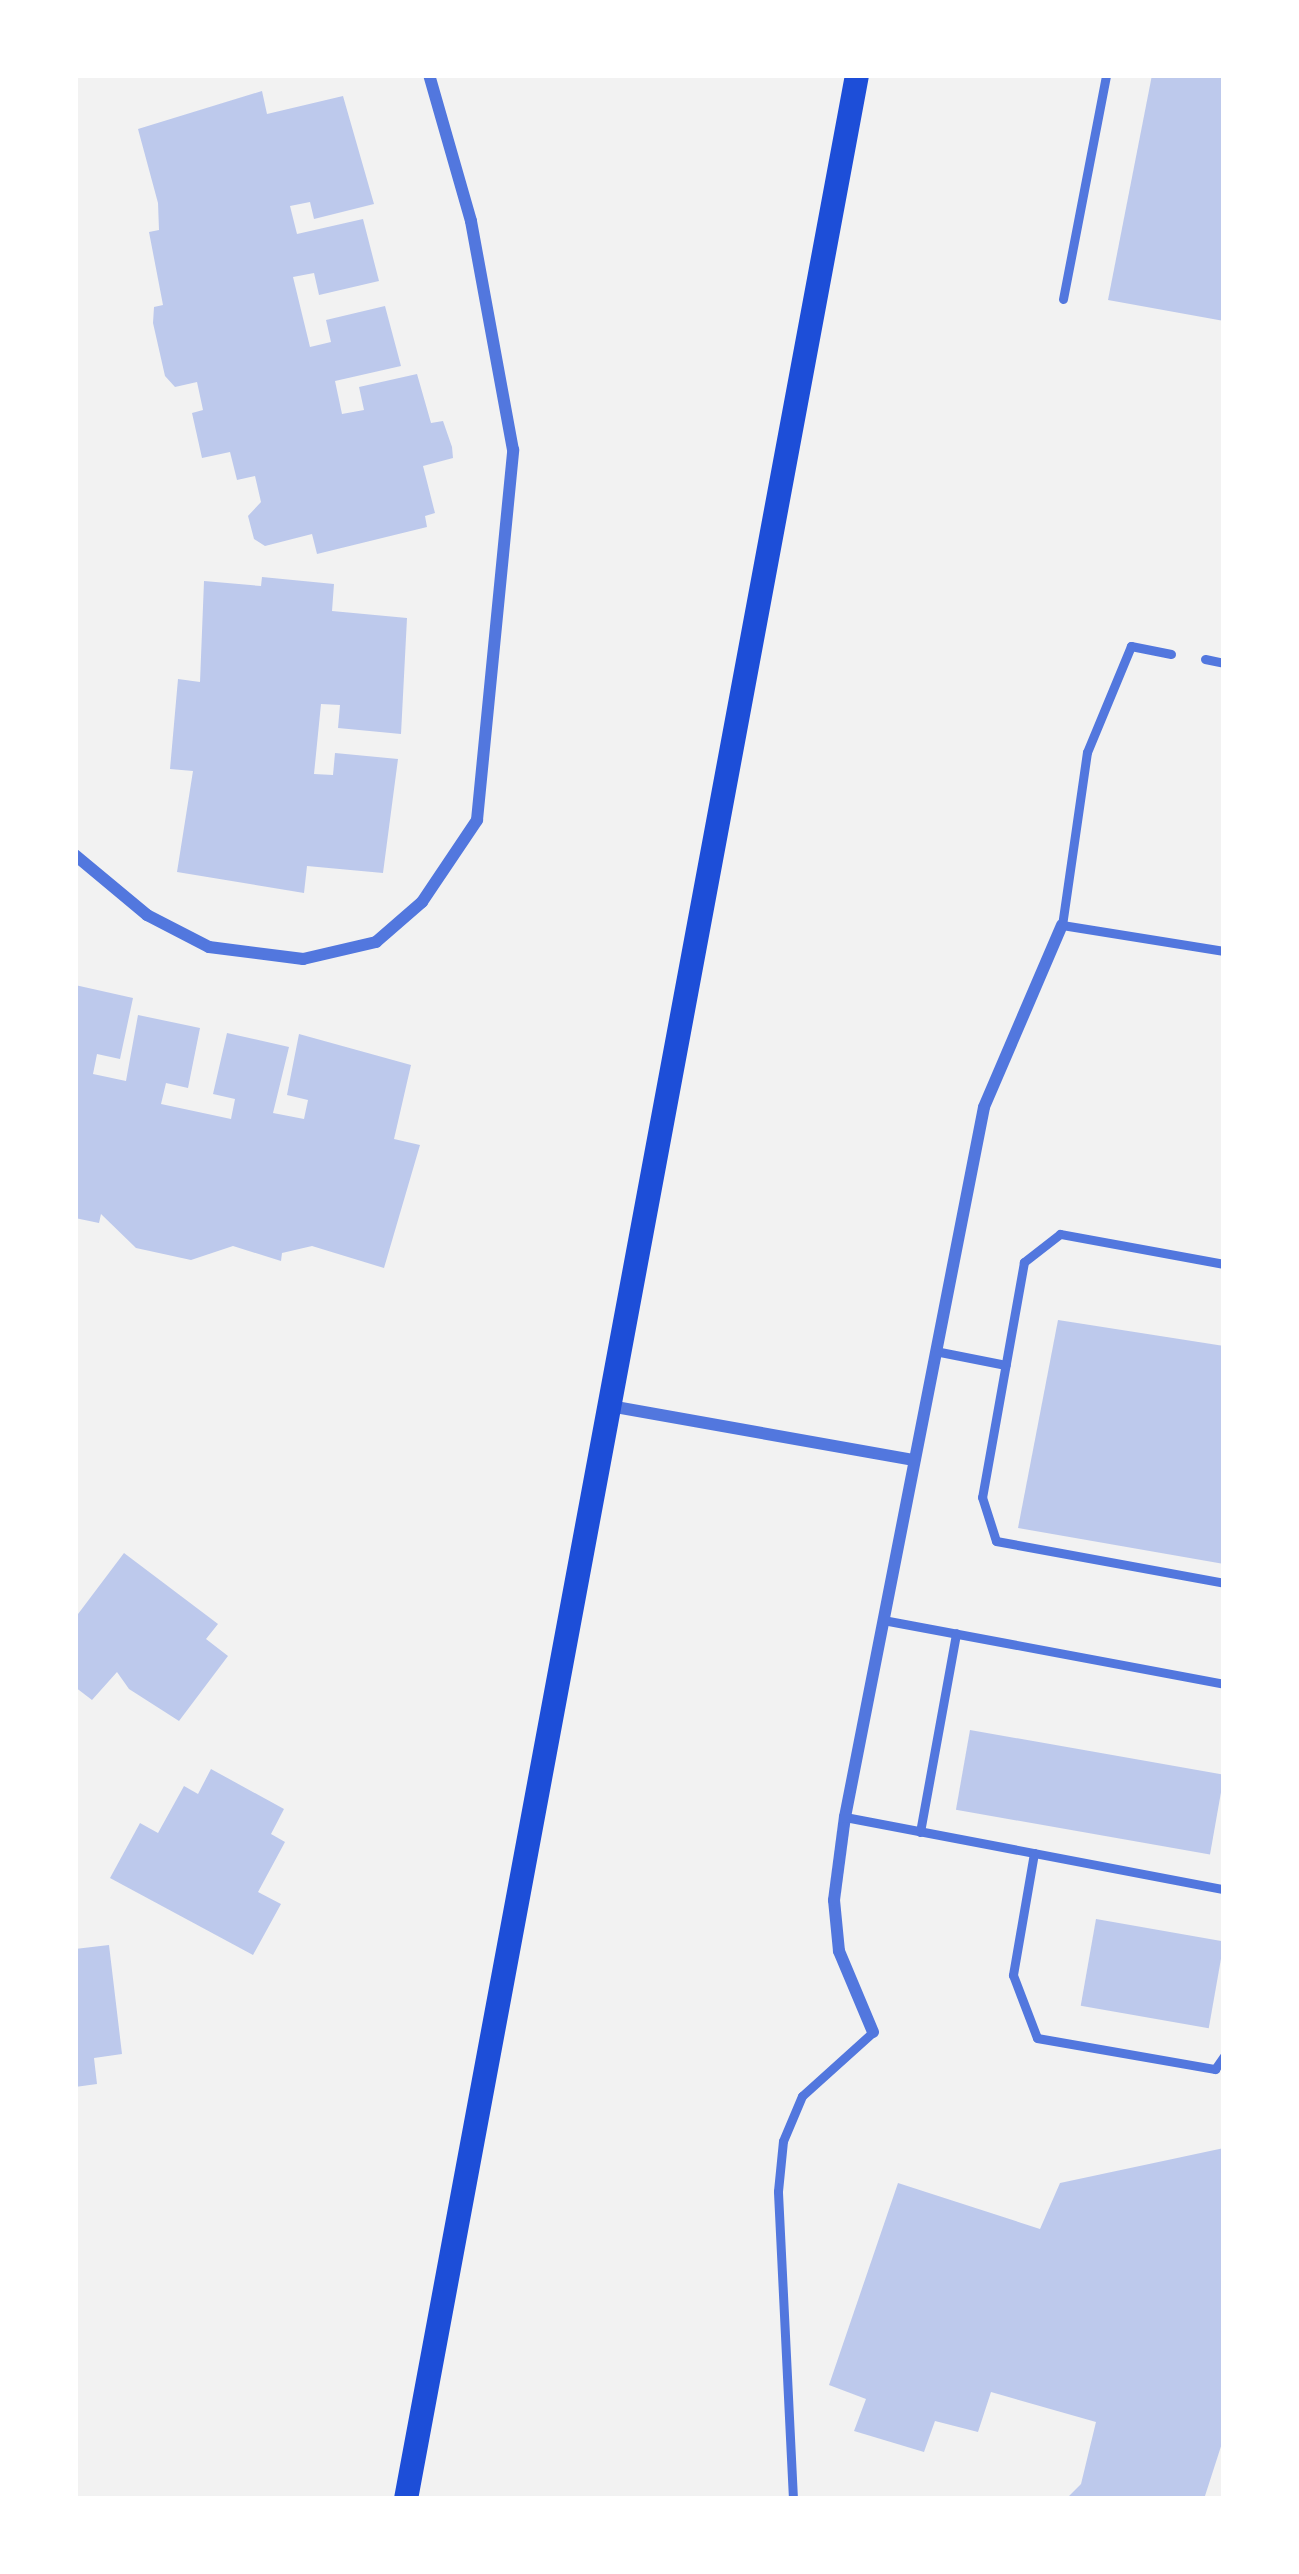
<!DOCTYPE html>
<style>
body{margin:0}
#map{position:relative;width:1299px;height:2574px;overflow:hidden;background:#f2f2f2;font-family:"Space Grotesk",sans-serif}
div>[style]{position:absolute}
.building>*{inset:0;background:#bdc9ec;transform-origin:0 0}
.service>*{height:9px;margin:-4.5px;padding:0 4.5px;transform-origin:4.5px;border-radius:4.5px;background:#5277de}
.minor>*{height:12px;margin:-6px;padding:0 6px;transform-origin:6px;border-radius:6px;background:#5277de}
.secondary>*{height:24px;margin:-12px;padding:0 12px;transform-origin:12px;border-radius:12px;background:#1d4ed8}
span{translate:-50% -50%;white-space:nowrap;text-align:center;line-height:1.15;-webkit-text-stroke:12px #fff;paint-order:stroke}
.frame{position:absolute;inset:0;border:78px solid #fff;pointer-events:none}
</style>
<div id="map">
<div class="building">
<i style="clip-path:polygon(1152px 75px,1224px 75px,1224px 321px,1108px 300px)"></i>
<i style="clip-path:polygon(262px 91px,267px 114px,343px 96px,374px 204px,314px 219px,310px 202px,290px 206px,297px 234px,363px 219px,379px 281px,319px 295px,314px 273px,293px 277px,310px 347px,331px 342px,326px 320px,385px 306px,401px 366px,335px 381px,342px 414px,364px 410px,359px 387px,417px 374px,431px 423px,443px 421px,452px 447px,453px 458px,423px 466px,435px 513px,425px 516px,427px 527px,317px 554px,312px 534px,265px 546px,254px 539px,248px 516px,261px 502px,255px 476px,237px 480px,230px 452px,202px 458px,192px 413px,203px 410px,197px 382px,175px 387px,165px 376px,153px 323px,154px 307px,163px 305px,149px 232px,159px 230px,158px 203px,138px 129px)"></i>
<i style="clip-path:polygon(262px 577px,334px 584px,332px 611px,407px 618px,401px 734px,338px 728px,340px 705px,321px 704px,314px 774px,333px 775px,335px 753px,398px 759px,383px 873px,307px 866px,304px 893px,177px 872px,193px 771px,170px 769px,178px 679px,200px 682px,204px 581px,261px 586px)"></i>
<i style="clip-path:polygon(75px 985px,133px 998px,120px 1059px,97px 1054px,93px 1074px,126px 1081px,138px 1015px,200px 1028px,188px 1088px,166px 1083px,161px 1104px,231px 1119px,235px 1099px,213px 1094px,227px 1033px,289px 1047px,273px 1113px,304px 1119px,308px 1100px,287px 1095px,299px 1034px,411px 1065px,394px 1139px,420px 1145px,384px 1268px,312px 1246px,282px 1253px,281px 1261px,233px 1246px,191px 1260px,136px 1248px,101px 1214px,99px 1223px,75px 1218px)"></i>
<i style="clip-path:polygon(1058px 1320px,1224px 1346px,1224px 1564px,1018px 1528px)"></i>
<i style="clip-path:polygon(124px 1553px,218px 1624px,206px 1639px,228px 1656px,179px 1721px,129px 1689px,117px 1672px,92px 1700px,75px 1687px,75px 1618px)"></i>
<i style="left:970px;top:1730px;width:258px;height:81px;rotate:10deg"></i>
<i style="clip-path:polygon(211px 1769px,284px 1809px,271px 1834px,285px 1842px,258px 1892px,281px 1904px,253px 1955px,110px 1878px,140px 1823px,158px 1833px,184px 1786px,198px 1794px)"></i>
<i style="left:1096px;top:1919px;width:130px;height:88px;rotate:10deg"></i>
<i style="clip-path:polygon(109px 1945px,122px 2054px,94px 2058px,97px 2084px,75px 2087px,75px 1949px)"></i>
<i style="clip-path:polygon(1224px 2148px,1224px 2437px,1204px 2499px,1066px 2499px,1081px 2484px,1096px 2422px,991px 2392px,978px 2432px,935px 2421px,924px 2452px,854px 2431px,866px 2399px,829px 2385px,898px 2183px,1040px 2229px,1060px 2183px)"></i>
</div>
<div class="service">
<i style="left:1063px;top:299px;width:228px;rotate:-79.1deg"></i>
<i style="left:1171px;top:654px;width:41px;rotate:-168.7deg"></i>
<i style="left:1131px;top:646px;width:115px;rotate:112.5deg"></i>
<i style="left:1087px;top:752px;width:175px;rotate:98.2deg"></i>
<i style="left:1062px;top:925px;width:164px;rotate:9.1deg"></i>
<i style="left:1205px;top:659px;width:19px;rotate:12deg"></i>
<i style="left:1224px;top:1264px;width:167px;rotate:-169.6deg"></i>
<i style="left:1060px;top:1234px;width:46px;rotate:142.1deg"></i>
<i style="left:1024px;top:1262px;width:239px;rotate:100.1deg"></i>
<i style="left:982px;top:1497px;width:46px;rotate:72.3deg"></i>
<i style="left:996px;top:1541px;width:232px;rotate:10.4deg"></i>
<i style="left:935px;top:1351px;width:72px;rotate:11.2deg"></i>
<i style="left:883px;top:1620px;width:347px;rotate:10.6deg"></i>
<i style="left:845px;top:1817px;width:386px;rotate:10.8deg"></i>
<i style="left:920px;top:1832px;width:202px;rotate:-79.7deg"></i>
<i style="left:1034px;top:1853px;width:124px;rotate:99.8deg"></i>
<i style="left:1013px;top:1975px;width:67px;rotate:69.1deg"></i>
<i style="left:1037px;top:2038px;width:181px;rotate:9.9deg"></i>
<i style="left:1215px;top:2069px;width:16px;rotate:-55deg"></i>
<i style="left:793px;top:2499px;width:308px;rotate:-92.8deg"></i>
<i style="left:778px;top:2191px;width:50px;rotate:-84.3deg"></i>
<i style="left:783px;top:2141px;width:49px;rotate:-67.1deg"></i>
<i style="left:802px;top:2096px;width:96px;rotate:-42deg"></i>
</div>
<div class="minor">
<i style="left:75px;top:855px;width:94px;rotate:39.8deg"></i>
<i style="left:147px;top:915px;width:70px;rotate:27.3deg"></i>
<i style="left:209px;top:947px;width:95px;rotate:7.3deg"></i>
<i style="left:303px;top:959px;width:75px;rotate:-13.1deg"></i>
<i style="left:376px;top:942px;width:61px;rotate:-41deg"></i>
<i style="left:422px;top:902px;width:99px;rotate:-56.1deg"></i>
<i style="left:477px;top:820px;width:372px;rotate:-84.4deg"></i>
<i style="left:513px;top:450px;width:233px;rotate:-100.4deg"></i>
<i style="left:471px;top:221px;width:152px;rotate:-106deg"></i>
<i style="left:610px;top:1406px;width:309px;rotate:10.1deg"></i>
<i style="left:873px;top:2032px;width:88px;rotate:-112.8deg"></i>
<i style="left:839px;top:1951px;width:51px;rotate:-95.6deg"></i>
<i style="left:834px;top:1900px;width:84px;rotate:-82.5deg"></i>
<i style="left:845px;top:1817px;width:723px;rotate:-78.92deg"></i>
<i style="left:984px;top:1107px;width:198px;rotate:-66.8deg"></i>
</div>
<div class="secondary">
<i style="left:406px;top:2499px;width:2466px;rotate:-79.46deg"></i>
</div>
<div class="frame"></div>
</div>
